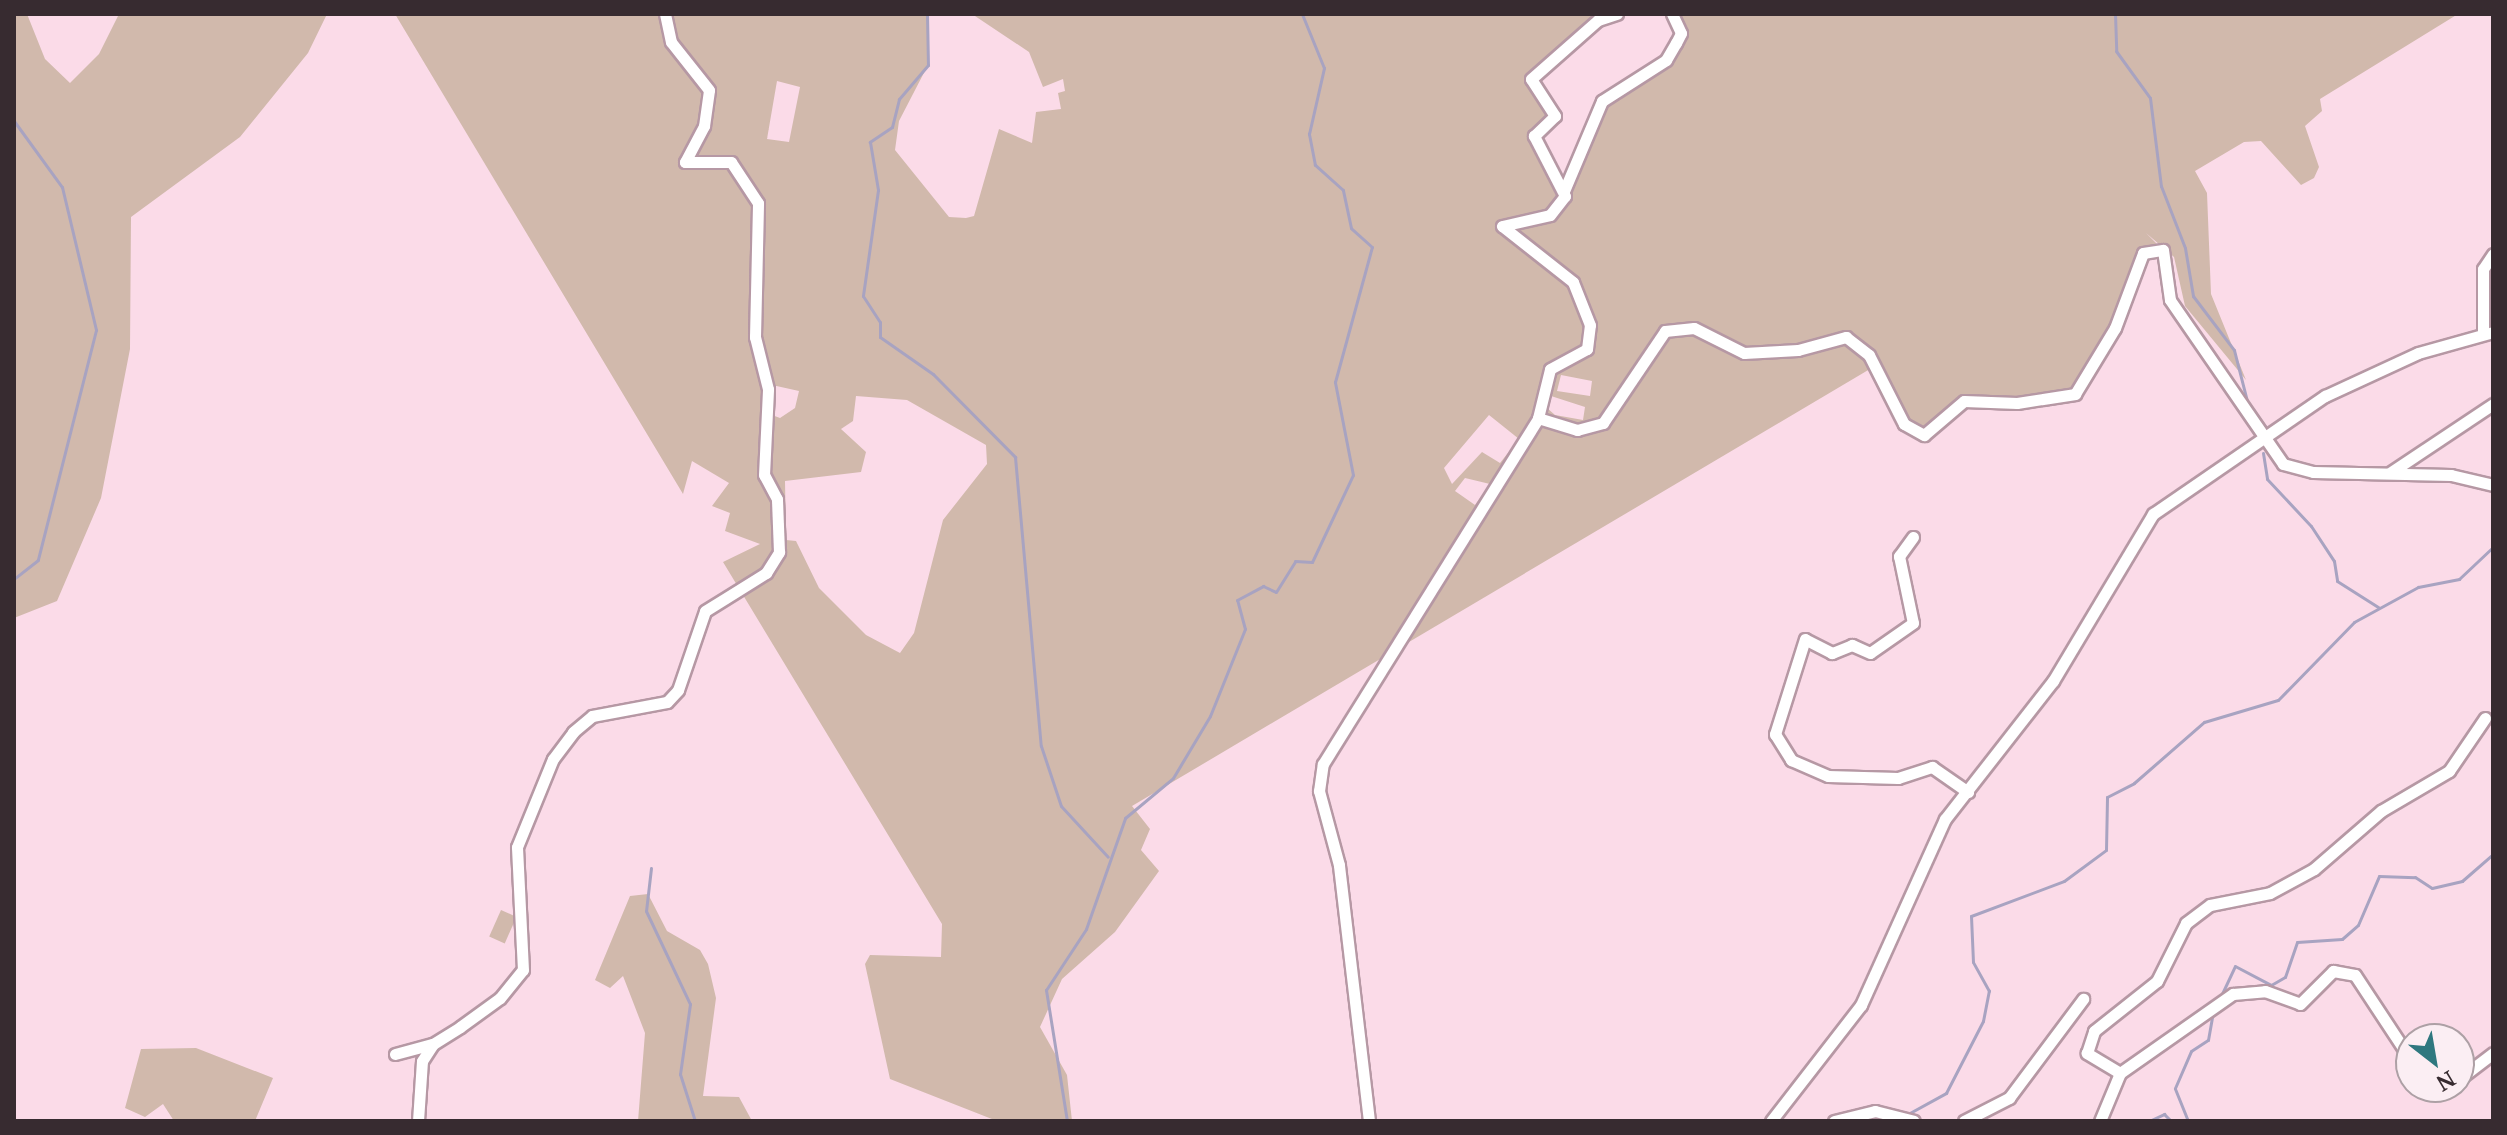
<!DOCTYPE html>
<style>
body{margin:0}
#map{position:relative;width:2507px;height:1135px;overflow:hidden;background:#fbdbe8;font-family:"Noto Serif",serif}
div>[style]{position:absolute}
.green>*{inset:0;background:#d1b9ac;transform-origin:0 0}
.stream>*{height:3px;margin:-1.5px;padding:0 1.5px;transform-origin:1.5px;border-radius:1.5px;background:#a8a3c1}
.roads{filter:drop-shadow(2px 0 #b698a4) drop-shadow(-2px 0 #b698a4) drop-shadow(0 2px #b698a4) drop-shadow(0 -2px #b698a4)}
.minor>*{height:11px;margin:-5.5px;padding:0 5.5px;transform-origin:5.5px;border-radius:5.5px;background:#fff}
span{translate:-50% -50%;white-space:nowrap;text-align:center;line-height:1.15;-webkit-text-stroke:7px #fbeef3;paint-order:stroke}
.frame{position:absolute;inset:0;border:16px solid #372b30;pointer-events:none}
.north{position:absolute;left:2395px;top:1023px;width:80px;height:80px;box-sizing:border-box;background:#fbeef3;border:2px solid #ada0a5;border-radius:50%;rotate:149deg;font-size:22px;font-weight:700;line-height:32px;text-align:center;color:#372b30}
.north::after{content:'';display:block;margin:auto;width:28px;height:36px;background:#2f787f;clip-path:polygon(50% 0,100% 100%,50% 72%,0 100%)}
</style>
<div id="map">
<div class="green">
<i style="clip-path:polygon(14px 14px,27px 14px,45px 59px,70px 83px,99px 54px,119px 14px,327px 14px,308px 53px,240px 137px,131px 217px,130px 349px,101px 498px,57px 601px,14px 618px)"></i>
<i style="clip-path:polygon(evenodd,395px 14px,927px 14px,928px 65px,899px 121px,895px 150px,949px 217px,966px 218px,974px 216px,999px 129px,1032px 143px,1036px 112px,1061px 109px,1058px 93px,1065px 91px,1063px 79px,1043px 87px,1029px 52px,972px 14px,1617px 14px,1531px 79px,1553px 109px,1536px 130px,1563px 192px,1592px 116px,1652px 70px,1681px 33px,1672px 14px,2458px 14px,2320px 99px,2322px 111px,2305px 126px,2319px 167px,2314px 178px,2301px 185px,2261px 141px,2244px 142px,2195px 171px,2207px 193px,2211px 294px,2246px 380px,2185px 306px,2174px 257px,2146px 233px,2163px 250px,2143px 253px,2126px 305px,2075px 394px,1964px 401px,1913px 435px,1875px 366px,1132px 806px,1150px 829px,1141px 850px,1159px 871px,1115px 932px,1062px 979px,1040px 1027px,1067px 1075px,1072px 1121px,997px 1121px,890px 1079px,865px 964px,870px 955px,941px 957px,942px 924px,723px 562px,760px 544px,725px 531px,730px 513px,712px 506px,729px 483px,692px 461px,683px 494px,395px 14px,777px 81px,800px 87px,789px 142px,767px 139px,777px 81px,395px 14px,1561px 375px,1592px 381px,1590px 396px,1557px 391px,1561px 375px,395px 14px,772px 385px,799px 391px,795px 408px,780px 418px,772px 415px,772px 385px,395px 14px,856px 396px,907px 400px,986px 445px,987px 464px,943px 520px,914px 633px,900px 653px,866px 635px,819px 588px,796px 541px,786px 540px,785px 481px,861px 472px,866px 452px,841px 429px,853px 421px,856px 396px,395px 14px,1551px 396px,1585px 407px,1583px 420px,1555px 415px,1547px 408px,1551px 396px,395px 14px,1489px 415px,1519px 439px,1500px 463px,1482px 452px,1452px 484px,1444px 468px,1489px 415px,395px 14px,1465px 478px,1490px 484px,1475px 505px,1455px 491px,1465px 478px)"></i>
<i style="clip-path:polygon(648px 894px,667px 931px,700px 950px,708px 964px,716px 998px,703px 1096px,739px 1097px,752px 1121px,638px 1121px,645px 1033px,623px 976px,610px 988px,595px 980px,630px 896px)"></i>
<i style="left:501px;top:910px;width:17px;height:29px;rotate:24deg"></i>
<i style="clip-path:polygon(196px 1048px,273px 1078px,255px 1121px,174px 1121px,163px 1104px,145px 1117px,125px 1108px,141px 1049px)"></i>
</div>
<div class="stream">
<i style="left:927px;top:14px;width:51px;rotate:88.9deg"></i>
<i style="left:928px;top:65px;width:45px;rotate:130.5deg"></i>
<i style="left:899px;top:99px;width:29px;rotate:104deg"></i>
<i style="left:892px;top:127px;width:27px;rotate:146deg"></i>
<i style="left:870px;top:142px;width:49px;rotate:80.5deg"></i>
<i style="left:878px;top:190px;width:107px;rotate:98.1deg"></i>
<i style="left:863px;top:296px;width:31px;rotate:57deg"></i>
<i style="left:880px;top:322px;width:15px;rotate:90deg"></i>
<i style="left:880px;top:337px;width:65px;rotate:34.9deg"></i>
<i style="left:933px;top:374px;width:117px;rotate:45.3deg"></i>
<i style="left:1015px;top:457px;width:290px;rotate:84.9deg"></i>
<i style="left:1041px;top:746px;width:63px;rotate:71.6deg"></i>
<i style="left:1061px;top:806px;width:69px;rotate:47.3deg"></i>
<i style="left:2115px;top:14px;width:37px;rotate:88deg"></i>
<i style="left:2116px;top:51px;width:58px;rotate:54.1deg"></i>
<i style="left:2150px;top:98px;width:89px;rotate:82.9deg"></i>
<i style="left:2161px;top:186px;width:66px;rotate:68.8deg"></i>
<i style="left:2185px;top:248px;width:49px;rotate:80.5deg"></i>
<i style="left:2193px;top:296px;width:68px;rotate:52.8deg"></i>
<i style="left:2234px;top:350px;width:53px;rotate:75.7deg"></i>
<i style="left:2247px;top:401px;width:32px;rotate:55deg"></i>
<i style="left:14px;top:121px;width:82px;rotate:54deg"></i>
<i style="left:62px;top:187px;width:147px;rotate:76.6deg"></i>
<i style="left:96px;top:330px;width:237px;rotate:104.2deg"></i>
<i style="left:38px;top:560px;width:31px;rotate:142deg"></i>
<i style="left:2263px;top:453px;width:26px;rotate:81deg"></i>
<i style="left:2267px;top:479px;width:64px;rotate:46.9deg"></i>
<i style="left:2311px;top:526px;width:42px;rotate:56.7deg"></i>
<i style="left:2334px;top:561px;width:20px;rotate:81deg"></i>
<i style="left:2337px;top:581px;width:49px;rotate:32.4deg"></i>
<i style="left:651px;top:868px;width:43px;rotate:96.6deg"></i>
<i style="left:646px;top:911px;width:103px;rotate:64.7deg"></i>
<i style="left:690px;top:1004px;width:71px;rotate:98.1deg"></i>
<i style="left:680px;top:1074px;width:49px;rotate:72.3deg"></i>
<i style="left:2220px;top:998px;width:35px;rotate:-65deg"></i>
<i style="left:2235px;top:966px;width:41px;rotate:27.8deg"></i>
<i style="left:2271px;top:985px;width:16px;rotate:-30deg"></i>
<i style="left:2285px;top:977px;width:37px;rotate:-71deg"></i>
<i style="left:2297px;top:942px;width:45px;rotate:-3.8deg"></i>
<i style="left:2342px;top:939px;width:21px;rotate:-41deg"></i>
<i style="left:2358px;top:925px;width:53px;rotate:-66.8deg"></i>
<i style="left:2379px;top:876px;width:36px;rotate:2deg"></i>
<i style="left:2415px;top:877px;width:20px;rotate:33deg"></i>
<i style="left:2432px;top:888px;width:31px;rotate:-13deg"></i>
<i style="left:2462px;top:881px;width:41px;rotate:-41.1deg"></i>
<i style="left:1906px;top:1115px;width:46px;rotate:-28.8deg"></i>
<i style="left:1946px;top:1093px;width:81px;rotate:-62.8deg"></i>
<i style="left:1983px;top:1021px;width:31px;rotate:-79deg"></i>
<i style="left:1989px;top:991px;width:33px;rotate:-119deg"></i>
<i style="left:1973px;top:962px;width:46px;rotate:-92.5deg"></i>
<i style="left:1971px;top:916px;width:99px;rotate:-20.6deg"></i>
<i style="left:2064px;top:881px;width:52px;rotate:-36.4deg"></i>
<i style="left:2106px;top:850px;width:53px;rotate:-88.9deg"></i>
<i style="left:2107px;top:797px;width:30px;rotate:-27deg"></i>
<i style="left:2134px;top:783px;width:93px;rotate:-41.1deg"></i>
<i style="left:2204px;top:722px;width:77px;rotate:-16.6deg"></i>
<i style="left:2278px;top:700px;width:109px;rotate:-45.7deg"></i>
<i style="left:2354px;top:622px;width:73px;rotate:-28.7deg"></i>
<i style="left:2418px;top:587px;width:42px;rotate:-11deg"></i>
<i style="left:2459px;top:579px;width:47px;rotate:-43.3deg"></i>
<i style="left:1067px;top:1121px;width:133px;rotate:-99.1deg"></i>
<i style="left:1046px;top:990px;width:73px;rotate:-56.7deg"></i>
<i style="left:1086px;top:929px;width:118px;rotate:-70.6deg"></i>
<i style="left:1125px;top:818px;width:62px;rotate:-39.8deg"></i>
<i style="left:1173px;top:778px;width:72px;rotate:-59.2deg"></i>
<i style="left:1210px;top:716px;width:94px;rotate:-68.1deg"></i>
<i style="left:1245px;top:629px;width:30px;rotate:-105deg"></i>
<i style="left:1237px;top:600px;width:30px;rotate:-28deg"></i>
<i style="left:1263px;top:586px;width:14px;rotate:25deg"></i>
<i style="left:1276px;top:592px;width:36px;rotate:-58deg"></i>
<i style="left:1295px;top:561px;width:17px;rotate:3deg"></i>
<i style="left:1312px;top:562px;width:96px;rotate:-64.8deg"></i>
<i style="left:1353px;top:475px;width:95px;rotate:-101deg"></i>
<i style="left:1335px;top:382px;width:140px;rotate:-74.7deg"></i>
<i style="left:1372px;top:247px;width:28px;rotate:-138deg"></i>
<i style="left:1351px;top:228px;width:39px;rotate:-102deg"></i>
<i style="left:1343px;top:190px;width:38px;rotate:-138deg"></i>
<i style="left:1315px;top:165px;width:32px;rotate:-101deg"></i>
<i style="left:1309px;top:134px;width:68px;rotate:-77.2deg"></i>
<i style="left:1324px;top:68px;width:58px;rotate:-112.2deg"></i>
<i style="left:2149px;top:1121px;width:17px;rotate:-25deg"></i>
<i style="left:2164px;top:1114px;width:10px;rotate:45deg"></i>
<i style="left:2188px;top:1121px;width:35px;rotate:-112deg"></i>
<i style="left:2175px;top:1088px;width:40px;rotate:-66.6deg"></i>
<i style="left:2191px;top:1051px;width:20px;rotate:-33deg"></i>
<i style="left:2208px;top:1040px;width:28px;rotate:-80deg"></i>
</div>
<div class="roads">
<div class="minor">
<i style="left:1564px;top:191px;width:98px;rotate:-67.1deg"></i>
<i style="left:1602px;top:101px;width:76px;rotate:-32.6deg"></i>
<i style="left:1666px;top:60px;width:20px;rotate:-60deg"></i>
<i style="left:1676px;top:43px;width:11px;rotate:-63deg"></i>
<i style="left:1681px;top:33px;width:21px;rotate:-115deg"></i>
<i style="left:2483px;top:332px;width:63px;rotate:-90deg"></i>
<i style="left:2483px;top:269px;width:18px;rotate:-56deg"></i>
<i style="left:1538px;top:418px;width:50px;rotate:-76.2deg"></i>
<i style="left:1550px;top:369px;width:42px;rotate:-28.4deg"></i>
<i style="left:1587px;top:349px;width:24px;rotate:-83deg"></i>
<i style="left:1590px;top:325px;width:46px;rotate:-111.6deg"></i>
<i style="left:1573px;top:282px;width:90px;rotate:-141.7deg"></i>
<i style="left:1502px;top:226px;width:49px;rotate:-12.9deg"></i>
<i style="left:1550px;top:215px;width:24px;rotate:-52deg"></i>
<i style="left:1565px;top:196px;width:68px;rotate:-117.3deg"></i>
<i style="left:1534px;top:136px;width:29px;rotate:-44deg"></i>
<i style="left:1555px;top:116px;width:44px;rotate:-123deg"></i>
<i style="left:1531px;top:79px;width:89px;rotate:-41.4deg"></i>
<i style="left:1598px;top:20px;width:20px;rotate:-18deg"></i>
<i style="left:2391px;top:472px;width:123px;rotate:-33.7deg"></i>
<i style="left:1913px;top:537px;width:24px;rotate:126deg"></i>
<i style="left:1899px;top:556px;width:68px;rotate:78.2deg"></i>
<i style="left:1913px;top:623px;width:52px;rotate:145.1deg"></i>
<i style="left:1870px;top:653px;width:20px;rotate:-156deg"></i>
<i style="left:1852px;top:645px;width:22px;rotate:158deg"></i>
<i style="left:1832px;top:653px;width:30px;rotate:-153deg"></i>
<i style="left:1805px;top:639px;width:100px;rotate:107.5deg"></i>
<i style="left:1775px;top:734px;width:31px;rotate:58deg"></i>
<i style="left:1791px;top:760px;width:40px;rotate:23.4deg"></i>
<i style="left:1828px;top:776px;width:70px;rotate:1.6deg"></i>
<i style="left:1898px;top:778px;width:36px;rotate:-18deg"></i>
<i style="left:1932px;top:767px;width:44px;rotate:34.8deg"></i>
<i style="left:395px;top:1054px;width:39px;rotate:-15deg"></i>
<i style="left:433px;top:1044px;width:32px;rotate:-32deg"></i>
<i style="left:460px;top:1027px;width:49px;rotate:-35.9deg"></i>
<i style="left:500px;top:998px;width:36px;rotate:-51deg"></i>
<i style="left:523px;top:970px;width:123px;rotate:-92.8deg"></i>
<i style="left:517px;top:847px;width:95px;rotate:-67.8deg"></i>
<i style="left:553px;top:759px;width:34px;rotate:-53deg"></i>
<i style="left:573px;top:732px;width:25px;rotate:-40deg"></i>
<i style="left:592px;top:716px;width:76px;rotate:-10.6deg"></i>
<i style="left:667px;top:702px;width:16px;rotate:-47deg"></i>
<i style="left:678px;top:690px;width:83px;rotate:-71.1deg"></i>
<i style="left:705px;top:611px;width:72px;rotate:-31.9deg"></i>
<i style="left:766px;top:573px;width:25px;rotate:-58deg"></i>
<i style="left:779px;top:552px;width:53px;rotate:-92.2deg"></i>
<i style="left:777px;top:499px;width:27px;rotate:-118deg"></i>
<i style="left:764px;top:475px;width:86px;rotate:-87.3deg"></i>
<i style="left:768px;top:389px;width:54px;rotate:-104deg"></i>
<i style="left:755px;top:337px;width:134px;rotate:-88.7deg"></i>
<i style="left:758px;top:203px;width:49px;rotate:-123.4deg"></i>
<i style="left:731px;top:162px;width:46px;rotate:180deg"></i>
<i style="left:685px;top:162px;width:41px;rotate:-62.2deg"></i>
<i style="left:704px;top:126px;width:36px;rotate:-82deg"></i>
<i style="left:709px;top:90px;width:61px;rotate:-128.4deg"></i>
<i style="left:671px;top:42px;width:29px;rotate:-102deg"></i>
<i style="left:2120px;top:1073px;width:39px;rotate:-149deg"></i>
<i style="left:2087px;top:1053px;width:23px;rotate:-72deg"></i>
<i style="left:2094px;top:1031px;width:80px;rotate:-38.4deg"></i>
<i style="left:2157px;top:981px;width:65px;rotate:-63.4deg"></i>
<i style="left:2186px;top:923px;width:30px;rotate:-37deg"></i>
<i style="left:2210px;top:905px;width:61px;rotate:-11.3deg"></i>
<i style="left:2270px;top:893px;width:50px;rotate:-28.6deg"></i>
<i style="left:2314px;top:869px;width:89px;rotate:-40.9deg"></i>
<i style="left:2381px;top:811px;width:79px;rotate:-30.5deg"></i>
<i style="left:2449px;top:771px;width:64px;rotate:-55.8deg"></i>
<i style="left:2459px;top:1079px;width:43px;rotate:-37.4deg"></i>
<i style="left:418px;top:1121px;width:60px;rotate:-86.2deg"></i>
<i style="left:422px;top:1061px;width:20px;rotate:-57deg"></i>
<i style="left:1369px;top:1121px;width:258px;rotate:-96.7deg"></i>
<i style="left:1339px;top:865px;width:77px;rotate:-105.1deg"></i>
<i style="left:1319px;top:791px;width:27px;rotate:-82deg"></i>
<i style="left:1323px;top:764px;width:407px;rotate:-58.1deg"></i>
<i style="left:1538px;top:418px;width:41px;rotate:17.1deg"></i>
<i style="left:1577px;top:430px;width:27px;rotate:-15deg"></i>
<i style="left:1603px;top:423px;width:111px;rotate:-56deg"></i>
<i style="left:1665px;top:331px;width:29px;rotate:-6deg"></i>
<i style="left:1694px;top:328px;width:56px;rotate:26.6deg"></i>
<i style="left:1744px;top:353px;width:54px;rotate:-3.2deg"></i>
<i style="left:1798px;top:350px;width:50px;rotate:-15.2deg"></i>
<i style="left:1846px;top:337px;width:29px;rotate:38deg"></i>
<i style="left:1869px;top:355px;width:77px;rotate:63.1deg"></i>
<i style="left:1904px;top:424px;width:23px;rotate:29deg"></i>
<i style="left:1924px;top:435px;width:52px;rotate:-40.4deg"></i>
<i style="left:1964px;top:401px;width:53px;rotate:2.2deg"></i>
<i style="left:2017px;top:403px;width:59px;rotate:-8.8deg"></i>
<i style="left:2075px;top:394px;width:77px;rotate:-58.8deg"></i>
<i style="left:2115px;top:328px;width:80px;rotate:-69.5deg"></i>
<i style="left:2143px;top:253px;width:20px;rotate:-9deg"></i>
<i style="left:2163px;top:250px;width:50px;rotate:82deg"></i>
<i style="left:2170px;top:300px;width:199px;rotate:55.4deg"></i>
<i style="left:2283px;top:464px;width:31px;rotate:15deg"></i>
<i style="left:2313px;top:472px;width:138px;rotate:1.2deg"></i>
<i style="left:2451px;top:475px;width:43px;rotate:13.4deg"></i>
<i style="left:1771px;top:1121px;width:147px;rotate:-52.2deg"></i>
<i style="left:1861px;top:1005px;width:204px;rotate:-65.7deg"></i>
<i style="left:1945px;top:819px;width:175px;rotate:-52deg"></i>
<i style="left:2053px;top:681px;width:195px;rotate:-59.1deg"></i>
<i style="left:2153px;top:514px;width:209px;rotate:-34.5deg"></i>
<i style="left:2325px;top:396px;width:102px;rotate:-24.8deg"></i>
<i style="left:2418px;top:353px;width:78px;rotate:-15.6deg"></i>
<i style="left:1834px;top:1121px;width:42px;rotate:-13.7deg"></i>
<i style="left:1875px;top:1111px;width:40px;rotate:14.4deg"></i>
<i style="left:1964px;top:1121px;width:51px;rotate:-27.1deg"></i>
<i style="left:2009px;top:1098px;width:124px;rotate:-53.2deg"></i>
<i style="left:2100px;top:1121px;width:52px;rotate:-67.4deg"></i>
<i style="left:2120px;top:1073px;width:138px;rotate:-35deg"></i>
<i style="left:2233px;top:994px;width:32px;rotate:-5deg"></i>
<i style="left:2265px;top:991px;width:37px;rotate:20deg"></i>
<i style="left:2300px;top:1004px;width:47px;rotate:-45deg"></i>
<i style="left:2333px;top:971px;width:22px;rotate:10deg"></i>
<i style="left:2355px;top:975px;width:102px;rotate:56.6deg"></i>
</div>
</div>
<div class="frame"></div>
<div class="north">N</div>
</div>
